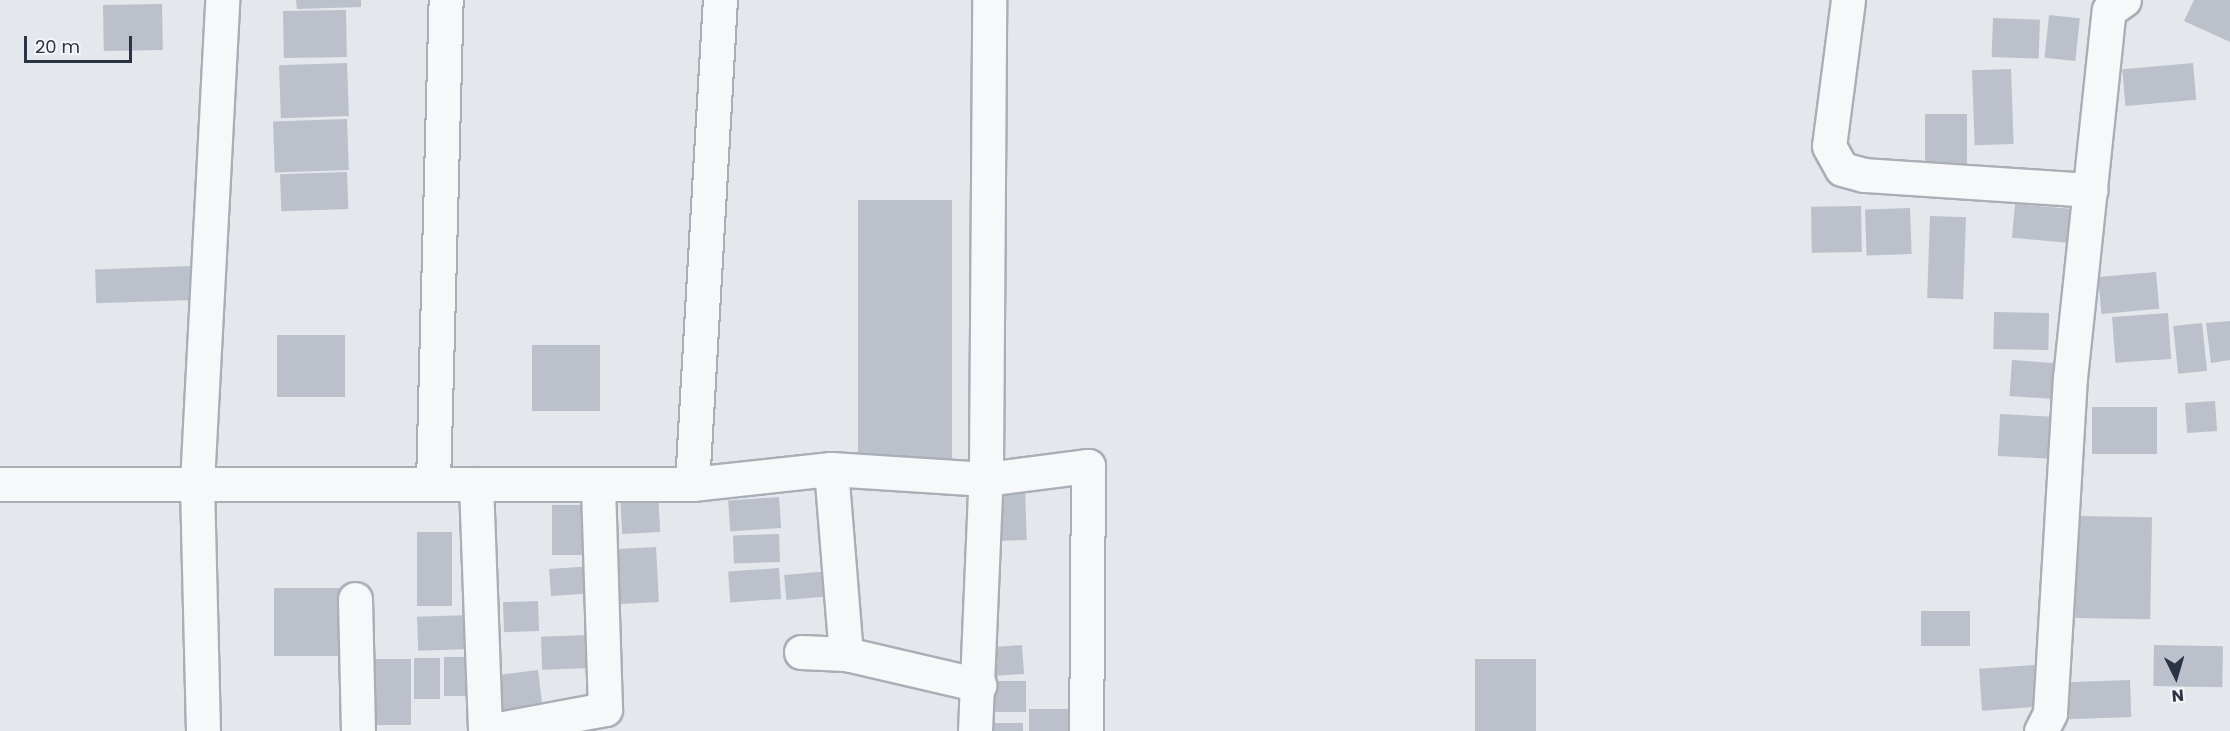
<!DOCTYPE html>
<style>
body{margin:0}
#map{position:relative;width:2230px;height:731px;overflow:hidden;background:#e4e7ec;font-family:Poppins,sans-serif}
div>[style]{position:absolute}
.building>*{inset:0;background:#bbc0ca;transform-origin:0 0}
.roads{filter:drop-shadow(2px 0 #a9aeb7) drop-shadow(-2px 0 #a9aeb7) drop-shadow(0 2px #a9aeb7) drop-shadow(0 -2px #a9aeb7)}
.minor>*{height:33px;margin:-16.5px;padding:0 16.5px;transform-origin:16.5px;border-radius:16.5px;background:#f7f8fa}
span{translate:-50% -50%;white-space:nowrap;text-align:center;line-height:1.15;-webkit-text-stroke:5px #f4f6f9;paint-order:stroke}
.north{position:absolute;left:2146px;top:647px;width:60px;height:60px;-webkit-text-stroke:4px #f4f6f9;paint-order:stroke;rotate:175deg;font-size:16px;font-weight:700;line-height:24px;text-align:center;color:#2b3445}
.north::after{content:'';display:block;margin:auto;width:21px;height:27px;background:#2b3445;clip-path:polygon(50% 0,100% 100%,50% 72%,0 100%)}
.scale{position:absolute;left:24px;top:36px;width:108px;height:27px;box-sizing:border-box;border:3px solid #2b3445;border-top:0;padding-left:8px;font-size:18px;line-height:21px;white-space:nowrap;color:#2b3445;-webkit-text-stroke:4px #f4f6f9;paint-order:stroke}
</style>
<div id="map">
<div class="building">
<i style="clip-path:polygon(296px 0,361px 0,361px 7px,297px 9px)"></i>
<i style="clip-path:polygon(2194px 0,2230px 0,2230px 42px,2184px 21px)"></i>
<i style="left:162px;top:4px;width:46px;height:59px;rotate:89deg"></i>
<i style="left:346px;top:10px;width:47px;height:63px;rotate:89deg"></i>
<i style="left:2049px;top:15px;width:31px;height:43px;rotate:6deg"></i>
<i style="left:1993px;top:18px;width:47px;height:39px;rotate:2deg"></i>
<i style="left:347px;top:63px;width:53px;height:68px;rotate:88deg"></i>
<i style="left:2193px;top:63px;width:37px;height:71px;rotate:85deg"></i>
<i style="left:2011px;top:69px;width:75px;height:39px;rotate:88deg"></i>
<i style="left:1925px;top:114px;width:42px;height:52px"></i>
<i style="left:347px;top:119px;width:51px;height:74px;rotate:88deg"></i>
<i style="left:347px;top:172px;width:37px;height:67px;rotate:88deg"></i>
<i style="left:858px;top:200px;width:94px;height:265px"></i>
<i style="left:2015px;top:204px;width:55px;height:34px;rotate:5deg"></i>
<i style="left:1861px;top:206px;width:46px;height:50px;rotate:89deg"></i>
<i style="left:1910px;top:208px;width:46px;height:45px;rotate:88deg"></i>
<i style="left:1930px;top:216px;width:36px;height:82px;rotate:2deg"></i>
<i style="left:192px;top:266px;width:34px;height:97px;rotate:88deg"></i>
<i style="left:2156px;top:272px;width:37px;height:58px;rotate:85deg"></i>
<i style="left:1994px;top:312px;width:55px;height:37px;rotate:1deg"></i>
<i style="left:2168px;top:313px;width:46px;height:56px;rotate:86deg"></i>
<i style="clip-path:polygon(2230px 321px,2230px 360px,2211px 363px,2206px 323px)"></i>
<i style="left:2202px;top:323px;width:48px;height:29px;rotate:84deg"></i>
<i style="left:277px;top:335px;width:68px;height:62px"></i>
<i style="left:532px;top:345px;width:68px;height:66px"></i>
<i style="left:2012px;top:360px;width:49px;height:36px;rotate:4deg"></i>
<i style="left:2215px;top:401px;width:30px;height:30px;rotate:86deg"></i>
<i style="left:2092px;top:407px;width:65px;height:47px"></i>
<i style="left:2000px;top:414px;width:52px;height:42px;rotate:3deg"></i>
<i style="left:1025px;top:489px;width:51px;height:35px;rotate:88deg"></i>
<i style="left:658px;top:491px;width:41px;height:38px;rotate:87deg"></i>
<i style="left:779px;top:497px;width:31px;height:51px;rotate:86deg"></i>
<i style="left:552px;top:505px;width:42px;height:50px"></i>
<i style="left:2077px;top:516px;width:75px;height:102px;rotate:1deg"></i>
<i style="left:417px;top:532px;width:35px;height:74px"></i>
<i style="left:779px;top:534px;width:28px;height:46px;rotate:88deg"></i>
<i style="left:656px;top:547px;width:55px;height:43px;rotate:87deg"></i>
<i style="left:593px;top:566px;width:27px;height:44px;rotate:86deg"></i>
<i style="left:779px;top:568px;width:31px;height:51px;rotate:86deg"></i>
<i style="left:830px;top:571px;width:25px;height:46px;rotate:85deg"></i>
<i style="left:350px;top:588px;width:68px;height:76px;rotate:90deg"></i>
<i style="left:538px;top:601px;width:30px;height:35px;rotate:88deg"></i>
<i style="left:1921px;top:611px;width:49px;height:35px"></i>
<i style="left:470px;top:615px;width:34px;height:53px;rotate:88deg"></i>
<i style="left:589px;top:635px;width:33px;height:48px;rotate:88deg"></i>
<i style="left:1022px;top:645px;width:29px;height:31px;rotate:86deg"></i>
<i style="left:2154px;top:645px;width:69px;height:41px;rotate:1deg"></i>
<i style="left:444px;top:657px;width:30px;height:39px"></i>
<i style="left:414px;top:658px;width:26px;height:41px"></i>
<i style="left:411px;top:659px;width:66px;height:48px;rotate:90deg"></i>
<i style="left:1475px;top:659px;width:61px;height:72px"></i>
<i style="left:2034px;top:665px;width:42px;height:55px;rotate:86deg"></i>
<i style="left:538px;top:670px;width:38px;height:43px;rotate:83deg"></i>
<i style="left:2130px;top:680px;width:37px;height:64px;rotate:88deg"></i>
<i style="left:1026px;top:681px;width:31px;height:35px;rotate:90deg"></i>
<i style="left:1079px;top:709px;width:22px;height:50px;rotate:90deg"></i>
<i style="left:1023px;top:723px;width:8px;height:36px;rotate:90deg"></i>
</div>
<div class="roads">
<div class="minor">
<i style="left:1848px;top:0;width:147px;rotate:97.4deg"></i>
<i style="left:1829px;top:146px;width:26px;rotate:61deg"></i>
<i style="left:1842px;top:169px;width:23px;rotate:15deg"></i>
<i style="left:1864px;top:175px;width:227px;rotate:3.8deg"></i>
<i style="left:831px;top:469px;width:186px;rotate:85.4deg"></i>
<i style="left:433px;top:483px;width:483px;rotate:-88.5deg"></i>
<i style="left:0;top:484px;width:692px"></i>
<i style="left:692px;top:484px;width:140px;rotate:-6.2deg"></i>
<i style="left:831px;top:469px;width:155px;rotate:3.7deg"></i>
<i style="left:986px;top:479px;width:103px;rotate:-7.3deg"></i>
<i style="left:1088px;top:466px;width:265px;rotate:90.4deg"></i>
<i style="left:476px;top:484px;width:247px;rotate:87.9deg"></i>
<i style="left:692px;top:484px;width:485px;rotate:-86.7deg"></i>
<i style="left:355px;top:599px;width:132px;rotate:88.7deg"></i>
<i style="left:801px;top:652px;width:45px;rotate:2.5deg"></i>
<i style="left:846px;top:654px;width:137px;rotate:13.1deg"></i>
<i style="left:203px;top:731px;width:248px;rotate:-91.4deg"></i>
<i style="left:197px;top:483px;width:484px;rotate:-87deg"></i>
<i style="left:488px;top:731px;width:119px;rotate:-10.6deg"></i>
<i style="left:605px;top:709px;width:225px;rotate:-91.8deg"></i>
<i style="left:975px;top:731px;width:263px;rotate:-87.6deg"></i>
<i style="left:986px;top:468px;width:468px;rotate:-89.6deg"></i>
<i style="left:2041px;top:731px;width:20px;rotate:-63deg"></i>
<i style="left:2050px;top:713px;width:336px;rotate:-86.6deg"></i>
<i style="left:2070px;top:378px;width:370px;rotate:-84deg"></i>
<i style="left:2109px;top:10px;width:18px;rotate:-34deg"></i>
</div>
</div>
<div class="north">N</div>
<div class="scale">20 m</div>
</div>
